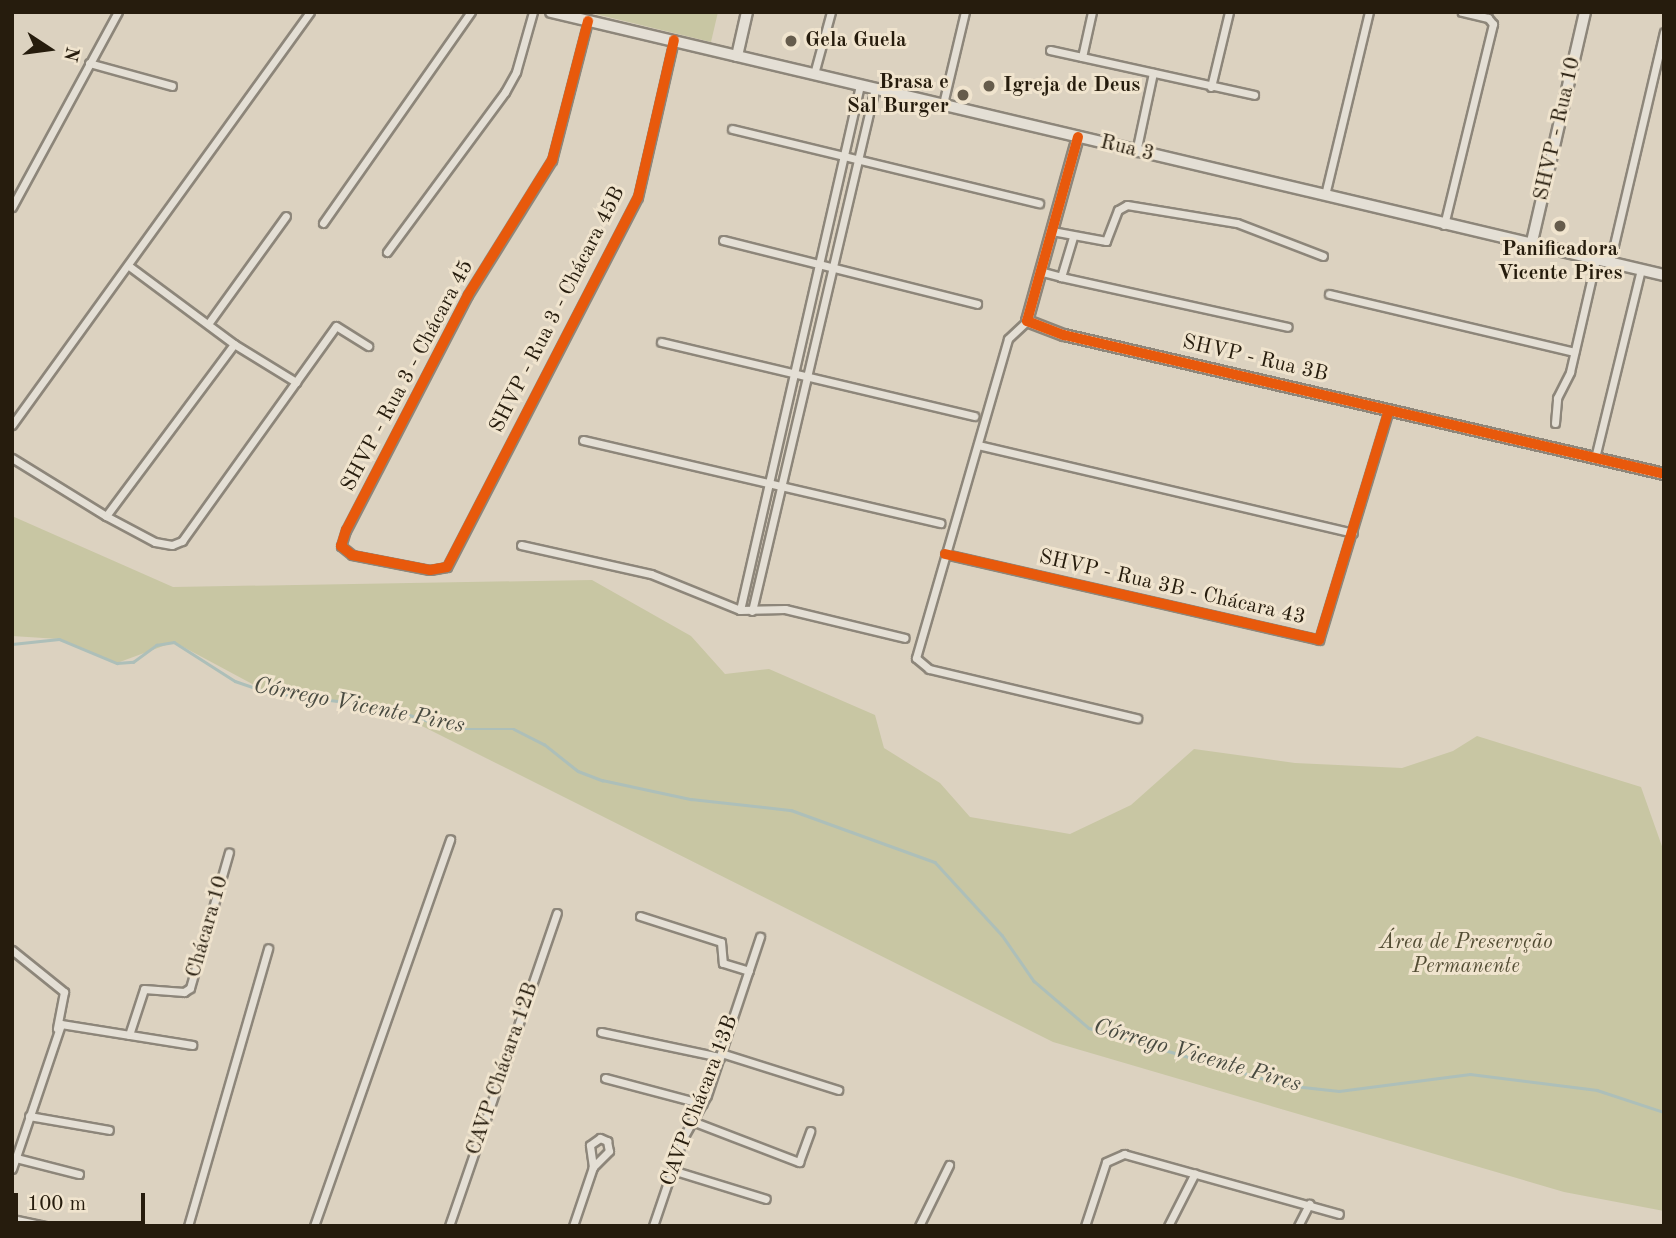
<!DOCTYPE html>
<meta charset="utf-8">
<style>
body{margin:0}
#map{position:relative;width:1676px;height:1238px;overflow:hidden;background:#dcd2c0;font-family:"Old Standard TT",serif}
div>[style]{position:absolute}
.green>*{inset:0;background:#c8c6a3}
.stream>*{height:2.5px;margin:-1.25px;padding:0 1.25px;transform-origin:1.25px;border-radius:1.25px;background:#adbfb9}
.roads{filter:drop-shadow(2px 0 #8d867a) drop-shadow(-2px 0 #8d867a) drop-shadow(0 2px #8d867a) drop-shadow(0 -2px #8d867a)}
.street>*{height:7px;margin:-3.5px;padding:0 3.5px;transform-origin:3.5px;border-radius:3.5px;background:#e4dfd5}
.secondary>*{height:10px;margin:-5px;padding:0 5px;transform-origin:5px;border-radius:5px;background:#e4dfd5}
.cycleway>*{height:10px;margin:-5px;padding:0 5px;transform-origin:5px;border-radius:5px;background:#e8590c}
.dots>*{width:19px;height:19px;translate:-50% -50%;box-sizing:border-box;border:4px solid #f0e4ce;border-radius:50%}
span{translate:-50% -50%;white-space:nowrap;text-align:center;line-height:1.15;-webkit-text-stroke:6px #f0e4ce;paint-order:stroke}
.poi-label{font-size:21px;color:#261c0d;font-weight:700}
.left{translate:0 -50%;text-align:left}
.right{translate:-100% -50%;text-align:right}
.street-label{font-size:21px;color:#261c0d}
.park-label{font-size:21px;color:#524c33;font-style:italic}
.water-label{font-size:23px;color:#484a40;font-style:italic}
.frame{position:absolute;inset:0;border:14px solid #261c0d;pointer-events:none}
.north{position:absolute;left:14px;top:14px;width:70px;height:70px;-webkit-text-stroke:5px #f0e4ce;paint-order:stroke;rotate:103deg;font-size:19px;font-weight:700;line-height:28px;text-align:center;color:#261c0d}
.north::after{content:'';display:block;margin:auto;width:24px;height:32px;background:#261c0d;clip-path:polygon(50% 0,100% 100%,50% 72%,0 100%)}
.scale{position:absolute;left:14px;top:1193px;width:131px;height:32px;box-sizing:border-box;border:4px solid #261c0d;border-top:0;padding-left:9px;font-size:21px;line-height:24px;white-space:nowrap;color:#261c0d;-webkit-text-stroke:5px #f0e4ce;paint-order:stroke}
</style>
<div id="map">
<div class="green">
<i style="clip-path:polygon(587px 12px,718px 12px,711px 42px)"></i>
<i style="clip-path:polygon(12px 516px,173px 587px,592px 580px,691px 636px,725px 674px,769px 669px,875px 715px,884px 748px,940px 783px,970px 817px,1070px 834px,1131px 805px,1194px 749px,1295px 763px,1402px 768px,1453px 751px,1477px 736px,1641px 787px,1664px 852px,1664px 1211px,1564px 1192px,1053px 1042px,384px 707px,267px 692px,174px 642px,117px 663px,59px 639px,12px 636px)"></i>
</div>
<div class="stream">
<i style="left:12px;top:644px;width:47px;rotate:-6.1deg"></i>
<i style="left:59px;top:639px;width:63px;rotate:22.5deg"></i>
<i style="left:117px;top:663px;width:16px;rotate:-4deg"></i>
<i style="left:133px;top:662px;width:29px;rotate:-36deg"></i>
<i style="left:156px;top:645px;width:18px;rotate:-9deg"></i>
<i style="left:174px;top:642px;width:72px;rotate:32.6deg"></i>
<i style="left:235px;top:681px;width:34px;rotate:19deg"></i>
<i style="left:267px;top:692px;width:118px;rotate:7.3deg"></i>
<i style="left:384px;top:707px;width:73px;rotate:17.4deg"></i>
<i style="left:454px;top:729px;width:60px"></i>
<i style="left:514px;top:729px;width:34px;rotate:27deg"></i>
<i style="left:544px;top:744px;width:43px;rotate:38.5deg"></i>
<i style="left:578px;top:771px;width:26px;rotate:21deg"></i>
<i style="left:602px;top:780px;width:91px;rotate:12.1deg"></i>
<i style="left:691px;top:799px;width:101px;rotate:6.3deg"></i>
<i style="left:791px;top:810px;width:153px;rotate:19.9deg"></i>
<i style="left:935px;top:862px;width:99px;rotate:47.5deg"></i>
<i style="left:1002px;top:935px;width:56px;rotate:55.2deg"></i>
<i style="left:1034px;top:981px;width:72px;rotate:40.5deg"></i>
<i style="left:1089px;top:1028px;width:204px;rotate:16.2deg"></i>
<i style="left:1285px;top:1085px;width:54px;rotate:6.3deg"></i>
<i style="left:1339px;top:1091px;width:132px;rotate:-7.4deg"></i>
<i style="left:1470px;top:1074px;width:128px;rotate:7.2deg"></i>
<i style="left:1597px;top:1090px;width:71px;rotate:18.2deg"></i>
</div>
<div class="roads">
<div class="street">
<i style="left:588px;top:21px;width:144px;rotate:104.5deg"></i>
<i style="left:552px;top:160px;width:159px;rotate:121.9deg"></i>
<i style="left:468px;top:295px;width:265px;rotate:117.4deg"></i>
<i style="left:346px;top:530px;width:17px;rotate:107deg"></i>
<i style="left:341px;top:546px;width:14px;rotate:39deg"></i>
<i style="left:352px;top:555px;width:79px;rotate:10.9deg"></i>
<i style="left:430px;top:570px;width:17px;rotate:-10deg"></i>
<i style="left:447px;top:567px;width:416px;rotate:-62.7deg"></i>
<i style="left:638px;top:197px;width:161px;rotate:-77.1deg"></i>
<i style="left:1050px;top:50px;width:209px;rotate:12.4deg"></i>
<i style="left:1082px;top:57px;width:46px;rotate:-77.5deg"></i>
<i style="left:89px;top:63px;width:86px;rotate:15.5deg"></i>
<i style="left:814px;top:74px;width:64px;rotate:-74.7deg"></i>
<i style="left:1211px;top:87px;width:77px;rotate:-76.5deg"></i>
<i style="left:943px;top:104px;width:95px;rotate:-76.6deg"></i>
<i style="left:732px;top:129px;width:316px;rotate:13.6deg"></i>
<i style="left:1136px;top:152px;width:81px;rotate:-77.9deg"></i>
<i style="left:1325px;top:195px;width:188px;rotate:-76.5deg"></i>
<i style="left:12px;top:207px;width:222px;rotate:-61.5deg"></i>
<i style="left:323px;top:223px;width:258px;rotate:-55deg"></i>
<i style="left:1444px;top:225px;width:207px;rotate:-76.3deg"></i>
<i style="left:1493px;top:24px;width:8px;rotate:-130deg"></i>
<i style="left:1488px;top:18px;width:27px;rotate:-167deg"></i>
<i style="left:1052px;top:231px;width:55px;rotate:10.5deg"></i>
<i style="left:1106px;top:241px;width:33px;rotate:-69deg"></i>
<i style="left:1118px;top:210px;width:10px;rotate:-29deg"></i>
<i style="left:1127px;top:205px;width:111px;rotate:9.3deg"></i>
<i style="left:1237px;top:223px;width:92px;rotate:21deg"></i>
<i style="left:1073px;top:237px;width:42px;rotate:106.7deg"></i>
<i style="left:1061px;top:277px;width:232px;rotate:12.4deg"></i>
<i style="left:723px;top:240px;width:262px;rotate:14.1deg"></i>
<i style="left:387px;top:252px;width:199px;rotate:-53.6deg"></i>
<i style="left:505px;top:92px;width:23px;rotate:-61deg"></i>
<i style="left:516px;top:72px;width:62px;rotate:-74.2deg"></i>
<i style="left:1610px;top:262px;width:236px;rotate:-76.8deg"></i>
<i style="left:129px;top:266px;width:131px;rotate:36.6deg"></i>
<i style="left:234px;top:344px;width:73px;rotate:31.5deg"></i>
<i style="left:1039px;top:271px;width:23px;rotate:15deg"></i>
<i style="left:1329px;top:294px;width:252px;rotate:13.3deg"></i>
<i style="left:1027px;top:321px;width:26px;rotate:137deg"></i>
<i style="left:1008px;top:339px;width:332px;rotate:106.1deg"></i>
<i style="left:916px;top:658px;width:17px;rotate:40deg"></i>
<i style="left:929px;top:669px;width:214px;rotate:13.3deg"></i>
<i style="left:208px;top:324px;width:133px;rotate:-54.2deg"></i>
<i style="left:661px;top:342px;width:322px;rotate:13.3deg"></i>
<i style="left:1555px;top:423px;width:25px;rotate:-85deg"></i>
<i style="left:1557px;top:398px;width:29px;rotate:-63deg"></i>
<i style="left:1570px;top:372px;width:116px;rotate:-77deg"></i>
<i style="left:12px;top:425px;width:509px;rotate:-54.19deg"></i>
<i style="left:583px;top:440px;width:367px;rotate:13.1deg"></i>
<i style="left:978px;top:445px;width:385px;rotate:13.2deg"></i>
<i style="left:12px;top:458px;width:110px;rotate:31.7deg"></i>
<i style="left:106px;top:516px;width:55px;rotate:28deg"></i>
<i style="left:155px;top:542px;width:17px;rotate:10deg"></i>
<i style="left:172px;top:545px;width:11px;rotate:-22deg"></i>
<i style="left:182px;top:541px;width:264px;rotate:-54.4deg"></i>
<i style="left:336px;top:326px;width:38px;rotate:32deg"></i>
<i style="left:1595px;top:458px;width:194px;rotate:-76.3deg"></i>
<i style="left:106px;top:516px;width:214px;rotate:-53.3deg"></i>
<i style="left:521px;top:545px;width:133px;rotate:12.6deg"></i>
<i style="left:651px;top:574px;width:96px;rotate:22deg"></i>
<i style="left:740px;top:610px;width:45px;rotate:-1.3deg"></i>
<i style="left:785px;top:609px;width:123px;rotate:13.6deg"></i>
<i style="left:945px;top:554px;width:384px;rotate:12.9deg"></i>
<i style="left:1319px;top:640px;width:240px;rotate:-73.1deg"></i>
<i style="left:740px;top:610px;width:539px;rotate:-77.12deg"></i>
<i style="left:752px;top:611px;width:537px;rotate:-76.77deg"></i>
<i style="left:640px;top:916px;width:85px;rotate:17.8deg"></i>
<i style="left:721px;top:942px;width:21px;rotate:85deg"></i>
<i style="left:723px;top:963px;width:27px;rotate:17deg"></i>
<i style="left:12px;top:950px;width:67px;rotate:38.9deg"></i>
<i style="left:64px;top:992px;width:37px;rotate:101deg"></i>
<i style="left:601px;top:1032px;width:122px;rotate:11.9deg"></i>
<i style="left:129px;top:1035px;width:48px;rotate:-71.9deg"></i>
<i style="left:144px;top:989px;width:40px;rotate:4.3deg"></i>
<i style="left:184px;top:992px;width:7px;rotate:-34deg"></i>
<i style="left:190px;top:988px;width:141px;rotate:-74deg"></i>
<i style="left:721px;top:1053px;width:123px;rotate:17.5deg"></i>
<i style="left:605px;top:1078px;width:101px;rotate:14.9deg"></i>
<i style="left:29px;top:1116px;width:81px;rotate:9.9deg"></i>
<i style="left:692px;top:1121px;width:115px;rotate:21deg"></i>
<i style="left:799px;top:1162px;width:33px;rotate:-70deg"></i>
<i style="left:16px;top:1158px;width:65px;rotate:14.3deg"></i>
<i style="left:12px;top:1169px;width:153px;rotate:-71.3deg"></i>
<i style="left:61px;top:1024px;width:133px;rotate:9.1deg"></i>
<i style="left:672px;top:1170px;width:98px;rotate:17.1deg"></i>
<i style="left:12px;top:1219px;width:35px;rotate:12deg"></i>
<i style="left:188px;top:1226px;width:289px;rotate:-73.9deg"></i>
<i style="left:314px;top:1226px;width:410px;rotate:-70.6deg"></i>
<i style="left:449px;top:1226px;width:331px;rotate:-71deg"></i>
<i style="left:573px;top:1226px;width:62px;rotate:-71.3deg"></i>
<i style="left:593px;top:1167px;width:22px;rotate:-98deg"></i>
<i style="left:590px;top:1145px;width:12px;rotate:-35deg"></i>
<i style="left:600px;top:1138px;width:8px;rotate:23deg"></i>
<i style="left:607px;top:1141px;width:10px;rotate:79deg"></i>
<i style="left:609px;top:1151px;width:23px;rotate:135deg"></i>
<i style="left:653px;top:1226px;width:93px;rotate:-71.2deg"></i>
<i style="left:683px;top:1138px;width:49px;rotate:-60.8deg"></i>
<i style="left:707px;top:1095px;width:167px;rotate:-71.5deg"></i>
<i style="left:919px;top:1226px;width:68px;rotate:-63.8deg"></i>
<i style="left:1085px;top:1226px;width:67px;rotate:-71.8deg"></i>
<i style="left:1106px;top:1162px;width:20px;rotate:-24deg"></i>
<i style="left:1124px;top:1154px;width:223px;rotate:15.6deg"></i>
<i style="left:1168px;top:1226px;width:59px;rotate:-63deg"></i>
<i style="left:1298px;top:1226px;width:25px;rotate:-63deg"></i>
</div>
<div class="secondary">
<i style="left:551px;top:12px;width:1144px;rotate:13.3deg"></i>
<i style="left:737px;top:56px;width:45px;rotate:-77.2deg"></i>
<i style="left:1078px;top:137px;width:191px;rotate:105.5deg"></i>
<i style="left:1027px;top:321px;width:40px;rotate:21deg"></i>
<i style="left:1064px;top:335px;width:616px;rotate:13.04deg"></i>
<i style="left:1531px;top:246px;width:240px;rotate:-77deg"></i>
</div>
</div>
<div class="cycleway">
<i style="left:588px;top:21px;width:144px;rotate:104.5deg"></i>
<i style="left:552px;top:160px;width:159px;rotate:121.9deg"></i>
<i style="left:468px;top:295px;width:265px;rotate:117.4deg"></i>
<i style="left:346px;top:530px;width:17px;rotate:107deg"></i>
<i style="left:341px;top:546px;width:14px;rotate:39deg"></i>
<i style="left:352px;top:555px;width:79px;rotate:10.9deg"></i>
<i style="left:430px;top:570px;width:17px;rotate:-10deg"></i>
<i style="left:447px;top:567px;width:416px;rotate:-62.7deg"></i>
<i style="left:638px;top:197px;width:161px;rotate:-77.1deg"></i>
<i style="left:1078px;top:137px;width:191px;rotate:105.5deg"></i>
<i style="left:1027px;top:321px;width:40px;rotate:21deg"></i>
<i style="left:1064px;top:335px;width:616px;rotate:13.04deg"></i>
<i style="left:945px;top:554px;width:384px;rotate:12.9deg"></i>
<i style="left:1319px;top:640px;width:240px;rotate:-73.1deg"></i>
</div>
<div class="dots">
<i style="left:791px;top:41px;background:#665c4c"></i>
<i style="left:989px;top:86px;background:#665c4c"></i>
<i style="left:963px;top:95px;background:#665c4c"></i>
<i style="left:1560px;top:226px;background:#665c4c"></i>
</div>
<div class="poi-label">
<span class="left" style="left:805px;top:41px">Gela Guela</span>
<span class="right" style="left:949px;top:95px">Brasa e<br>Sal Burger</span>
<span class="left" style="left:1003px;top:86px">Igreja de Deus</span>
<span style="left:1560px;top:262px">Panificadora<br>Vicente Pires</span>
</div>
<div class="street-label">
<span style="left:1558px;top:129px;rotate:-77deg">SHVP - Rua 10</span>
<span style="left:1127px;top:149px;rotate:14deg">Rua 3</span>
<span style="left:558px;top:310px;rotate:-63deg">SHVP - Rua 3 - Chácara 45B</span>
<span style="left:1255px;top:359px;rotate:13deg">SHVP - Rua 3B</span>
<span style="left:408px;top:376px;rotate:-62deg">SHVP - Rua 3 - Chácara 45</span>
<span style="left:1172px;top:588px;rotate:13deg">SHVP - Rua 3B - Chácara 43</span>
<span style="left:208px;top:927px;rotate:-74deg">Chácara 10</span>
<span style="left:503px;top:1069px;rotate:-71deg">CAVP Chácara 12B</span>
<span style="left:700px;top:1101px;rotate:-69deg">CAVP Chácara 13B</span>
</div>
<div class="park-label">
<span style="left:1466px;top:955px">Área de Preservção<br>Permanente</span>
</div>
<div class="water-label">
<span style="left:359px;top:706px;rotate:11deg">Córrego Vicente Pires</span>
<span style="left:1197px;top:1056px;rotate:16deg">Córrego Vicente Pires</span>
</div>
<div class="frame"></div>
<div class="north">N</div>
<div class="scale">100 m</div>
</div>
